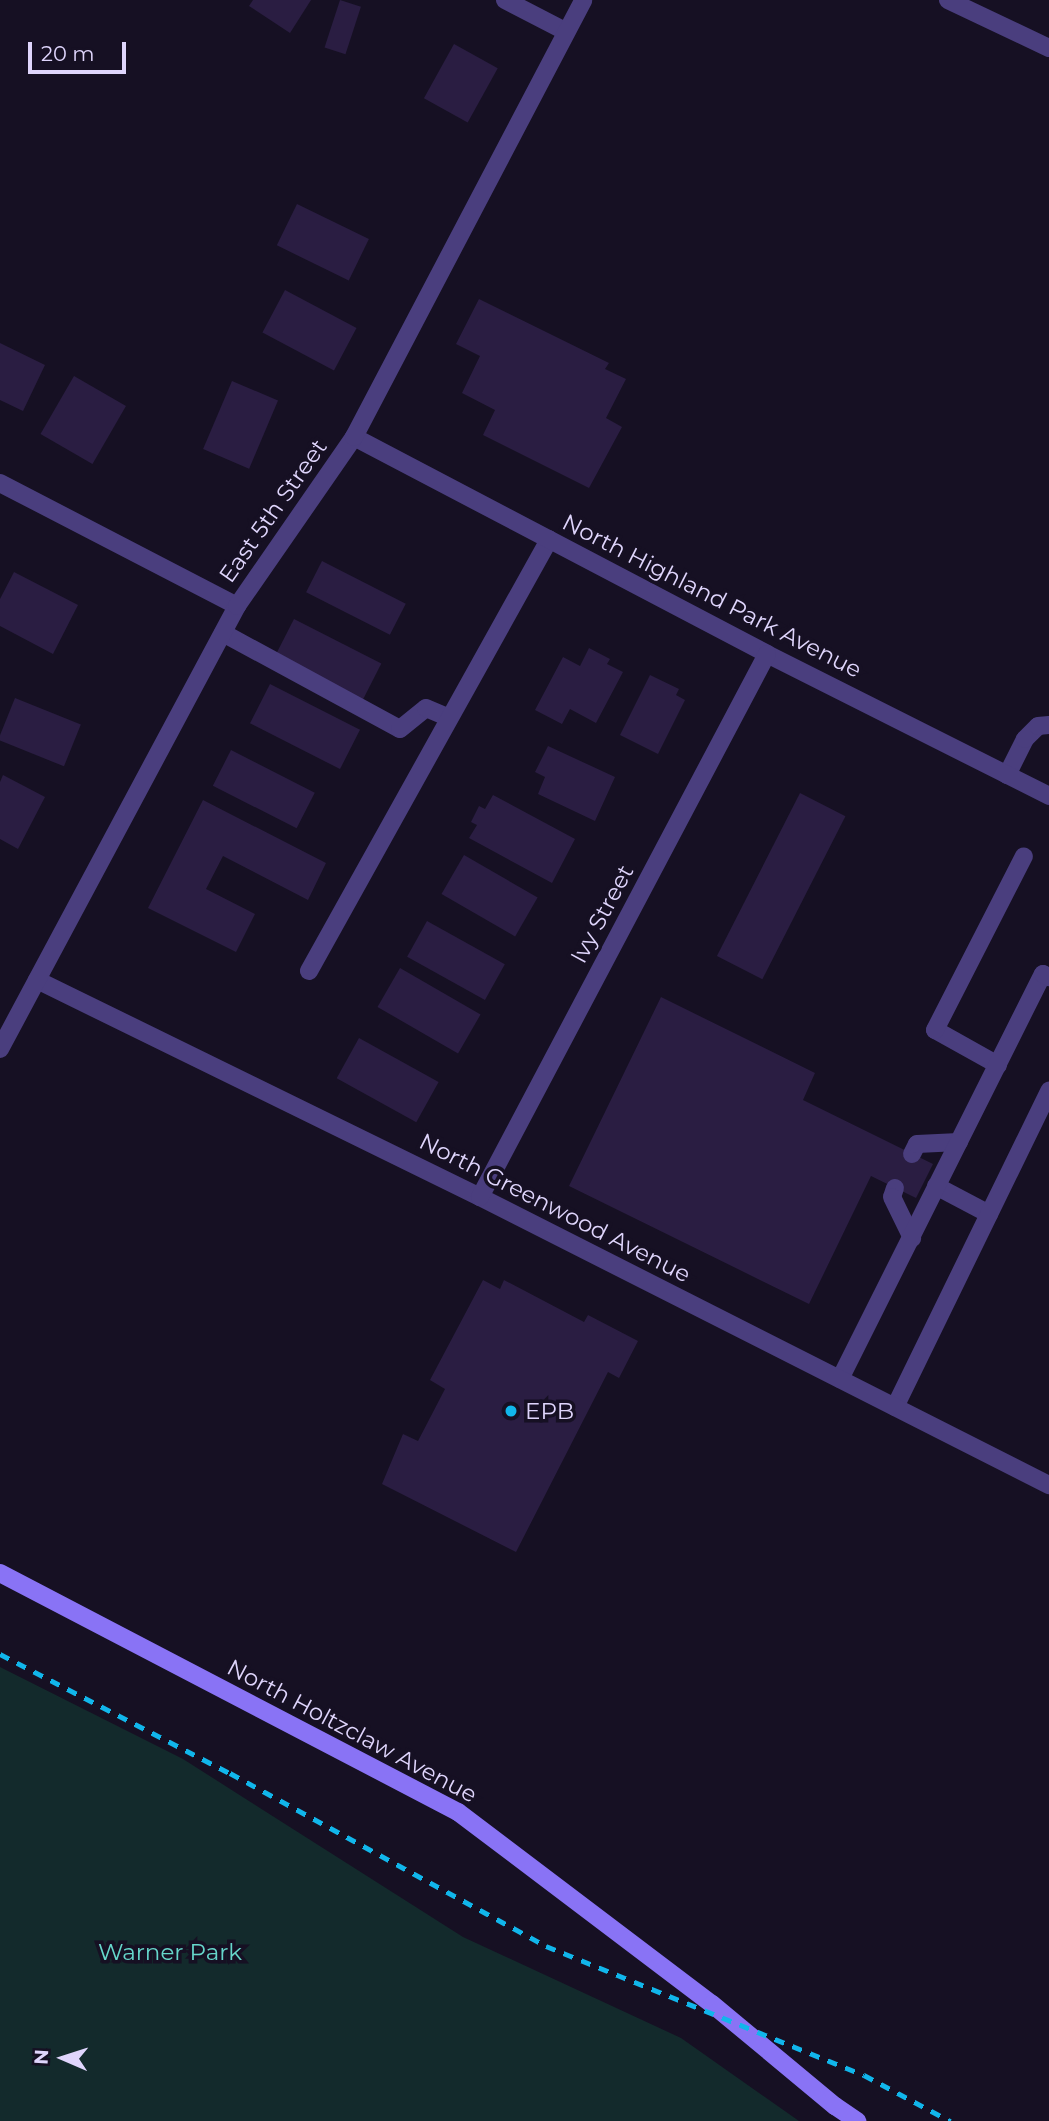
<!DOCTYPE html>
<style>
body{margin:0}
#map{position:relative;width:1049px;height:2121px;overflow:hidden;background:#161023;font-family:Montserrat,sans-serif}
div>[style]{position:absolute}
.green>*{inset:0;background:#132a2c}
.building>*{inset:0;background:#2a1d42;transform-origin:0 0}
.lane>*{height:18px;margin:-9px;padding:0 9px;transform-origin:9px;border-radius:9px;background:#4a3e7e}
.street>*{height:18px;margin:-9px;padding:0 9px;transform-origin:9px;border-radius:9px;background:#4a3e7e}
.secondary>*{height:18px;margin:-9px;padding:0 9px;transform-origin:9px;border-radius:9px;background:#8973f5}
.rail>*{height:5px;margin-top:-2.5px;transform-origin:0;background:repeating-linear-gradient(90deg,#11b6eb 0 10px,transparent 0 19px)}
.dots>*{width:19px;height:19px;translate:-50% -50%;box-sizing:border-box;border:4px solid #161023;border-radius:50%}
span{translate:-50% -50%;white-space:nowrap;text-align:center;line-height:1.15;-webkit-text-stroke:7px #161023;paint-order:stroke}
.street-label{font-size:23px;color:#dfd5fc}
.poi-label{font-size:23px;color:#dfd5fc}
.left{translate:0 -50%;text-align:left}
.park-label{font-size:23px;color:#66d7cb}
.north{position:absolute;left:28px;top:2023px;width:70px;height:70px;-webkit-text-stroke:5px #161023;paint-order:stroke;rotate:273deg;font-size:19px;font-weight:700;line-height:28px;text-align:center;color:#dfd5fc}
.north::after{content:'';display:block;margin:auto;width:24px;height:32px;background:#dfd5fc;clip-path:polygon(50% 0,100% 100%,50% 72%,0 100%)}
.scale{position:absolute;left:28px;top:42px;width:98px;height:32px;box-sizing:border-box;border:4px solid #dfd5fc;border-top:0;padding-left:9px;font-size:21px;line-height:24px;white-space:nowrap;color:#dfd5fc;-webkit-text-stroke:5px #161023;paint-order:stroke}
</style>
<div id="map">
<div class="green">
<i style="clip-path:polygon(0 1667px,183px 1759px,463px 1937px,681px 2038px,799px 2121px,0 2121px)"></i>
</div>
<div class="building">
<i style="clip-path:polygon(253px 0,311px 0,290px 33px,249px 6px)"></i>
<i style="left:340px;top:0;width:22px;height:50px;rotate:18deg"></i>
<i style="left:454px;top:44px;width:50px;height:62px;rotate:29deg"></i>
<i style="left:297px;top:204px;width:80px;height:46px;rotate:26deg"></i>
<i style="left:285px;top:290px;width:81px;height:48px;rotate:28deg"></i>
<i style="clip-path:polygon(479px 299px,609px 363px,605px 369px,626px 379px,606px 418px,622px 427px,589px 488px,483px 435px,495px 410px,462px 393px,480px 356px,456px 344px)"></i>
<i style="clip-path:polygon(0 343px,45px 365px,23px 411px,0 400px)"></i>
<i style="left:74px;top:376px;width:60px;height:67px;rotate:30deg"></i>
<i style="left:232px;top:381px;width:50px;height:74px;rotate:23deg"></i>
<i style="left:322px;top:561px;width:94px;height:35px;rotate:27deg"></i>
<i style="clip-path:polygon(14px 572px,78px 605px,53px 654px,0 626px,0 599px)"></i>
<i style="left:294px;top:619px;width:98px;height:41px;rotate:27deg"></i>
<i style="clip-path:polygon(589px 648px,610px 659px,607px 664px,623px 672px,596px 723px,570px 709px,562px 724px,535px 710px,563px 657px,580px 666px)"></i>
<i style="clip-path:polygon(650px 675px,679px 689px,676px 695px,685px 700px,658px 754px,620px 735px)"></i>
<i style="left:270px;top:684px;width:101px;height:44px;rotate:27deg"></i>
<i style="left:15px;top:698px;width:71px;height:45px;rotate:22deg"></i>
<i style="clip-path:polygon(548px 746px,615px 777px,595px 821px,538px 794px,545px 777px,535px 772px)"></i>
<i style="left:231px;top:750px;width:94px;height:40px;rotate:27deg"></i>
<i style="clip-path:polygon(3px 775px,45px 797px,18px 849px,0 839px,0 782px)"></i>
<i style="left:800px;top:793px;width:51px;height:183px;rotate:27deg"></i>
<i style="clip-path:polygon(493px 795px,575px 839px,552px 883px,469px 838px,477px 825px,471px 822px,479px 806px,485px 809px)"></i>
<i style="clip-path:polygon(203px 800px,326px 863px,308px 900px,223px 856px,206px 889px,255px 914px,236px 952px,148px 908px)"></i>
<i style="left:464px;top:855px;width:85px;height:45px;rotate:30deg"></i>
<i style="left:427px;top:921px;width:89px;height:41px;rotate:29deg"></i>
<i style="left:400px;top:968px;width:93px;height:45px;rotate:30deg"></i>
<i style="clip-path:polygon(661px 997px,815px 1073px,803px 1100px,933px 1164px,916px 1198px,871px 1176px,809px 1304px,569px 1186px)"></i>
<i style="left:359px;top:1038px;width:91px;height:46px;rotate:29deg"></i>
<i style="clip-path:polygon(483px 1280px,500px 1289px,504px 1280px,584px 1322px,588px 1315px,638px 1341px,619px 1378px,608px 1372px,516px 1552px,382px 1484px,403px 1434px,418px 1441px,445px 1389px,430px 1380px)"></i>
</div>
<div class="lane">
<i style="left:223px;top:633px;width:201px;rotate:28.5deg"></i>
<i style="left:400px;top:729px;width:33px;rotate:-39deg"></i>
<i style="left:426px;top:708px;width:25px;rotate:23deg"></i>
<i style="left:1007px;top:775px;width:40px;rotate:-63.4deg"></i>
<i style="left:1025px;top:739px;width:18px;rotate:-45deg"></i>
<i style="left:1038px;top:726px;width:11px;rotate:-5deg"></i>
<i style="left:309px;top:971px;width:494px;rotate:-60.9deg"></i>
<i style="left:998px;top:1065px;width:72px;rotate:-150.9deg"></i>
<i style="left:935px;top:1030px;width:195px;rotate:-62.9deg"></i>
<i style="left:912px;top:1154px;width:11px;rotate:-63deg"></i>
<i style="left:917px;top:1144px;width:42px;rotate:-2.7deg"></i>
<i style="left:936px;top:1186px;width:60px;rotate:27.8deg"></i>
<i style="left:895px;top:1188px;width:9px;rotate:108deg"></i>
<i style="left:892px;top:1197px;width:46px;rotate:64deg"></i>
<i style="left:840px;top:1379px;width:453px;rotate:-63.4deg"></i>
<i style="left:1043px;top:974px;width:7px;rotate:27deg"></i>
<i style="left:895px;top:1407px;width:352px;rotate:-64deg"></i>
</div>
<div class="street">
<i style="left:505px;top:0;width:68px;rotate:27.3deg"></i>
<i style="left:948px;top:0;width:112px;rotate:25.4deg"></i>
<i style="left:354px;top:437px;width:467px;rotate:27.7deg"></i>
<i style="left:767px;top:654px;width:316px;rotate:26.7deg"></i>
<i style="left:0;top:483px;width:267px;rotate:27.4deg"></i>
<i style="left:37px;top:980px;width:493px;rotate:26.1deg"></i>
<i style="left:480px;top:1197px;width:638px;rotate:26.85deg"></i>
<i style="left:0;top:1049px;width:502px;rotate:-61.85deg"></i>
<i style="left:237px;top:606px;width:206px;rotate:-55.3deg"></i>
<i style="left:354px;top:437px;width:493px;rotate:-62.3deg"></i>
<i style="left:480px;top:1197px;width:614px;rotate:-62.14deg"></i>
</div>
<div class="secondary">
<i style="left:0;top:1573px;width:517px;rotate:27.56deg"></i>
<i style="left:458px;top:1812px;width:318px;rotate:37.1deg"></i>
<i style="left:712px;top:2004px;width:160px;rotate:39.7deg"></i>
<i style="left:835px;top:2106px;width:27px;rotate:34deg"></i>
</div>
<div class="rail">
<i style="left:0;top:1654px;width:259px;rotate:27.4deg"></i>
<i style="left:230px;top:1773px;width:360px;rotate:28.7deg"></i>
<i style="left:546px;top:1946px;width:343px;rotate:22.1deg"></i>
<i style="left:864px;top:2075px;width:98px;rotate:28.1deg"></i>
</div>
<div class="dots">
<i style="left:511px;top:1411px;background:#11b6eb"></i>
</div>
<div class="street-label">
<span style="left:273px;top:511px;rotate:-55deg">East 5th Street</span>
<span style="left:712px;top:596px;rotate:27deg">North Highland Park Avenue</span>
<span style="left:602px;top:914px;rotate:-62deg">Ivy Street</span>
<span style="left:555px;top:1208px;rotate:27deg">North Greenwood Avenue</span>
<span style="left:352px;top:1731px;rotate:28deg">North Holtzclaw Avenue</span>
</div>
<div class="poi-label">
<span class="left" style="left:525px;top:1411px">EPB</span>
</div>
<div class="park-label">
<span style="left:170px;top:1952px">Warner Park</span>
</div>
<div class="north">N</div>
<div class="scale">20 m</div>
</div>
